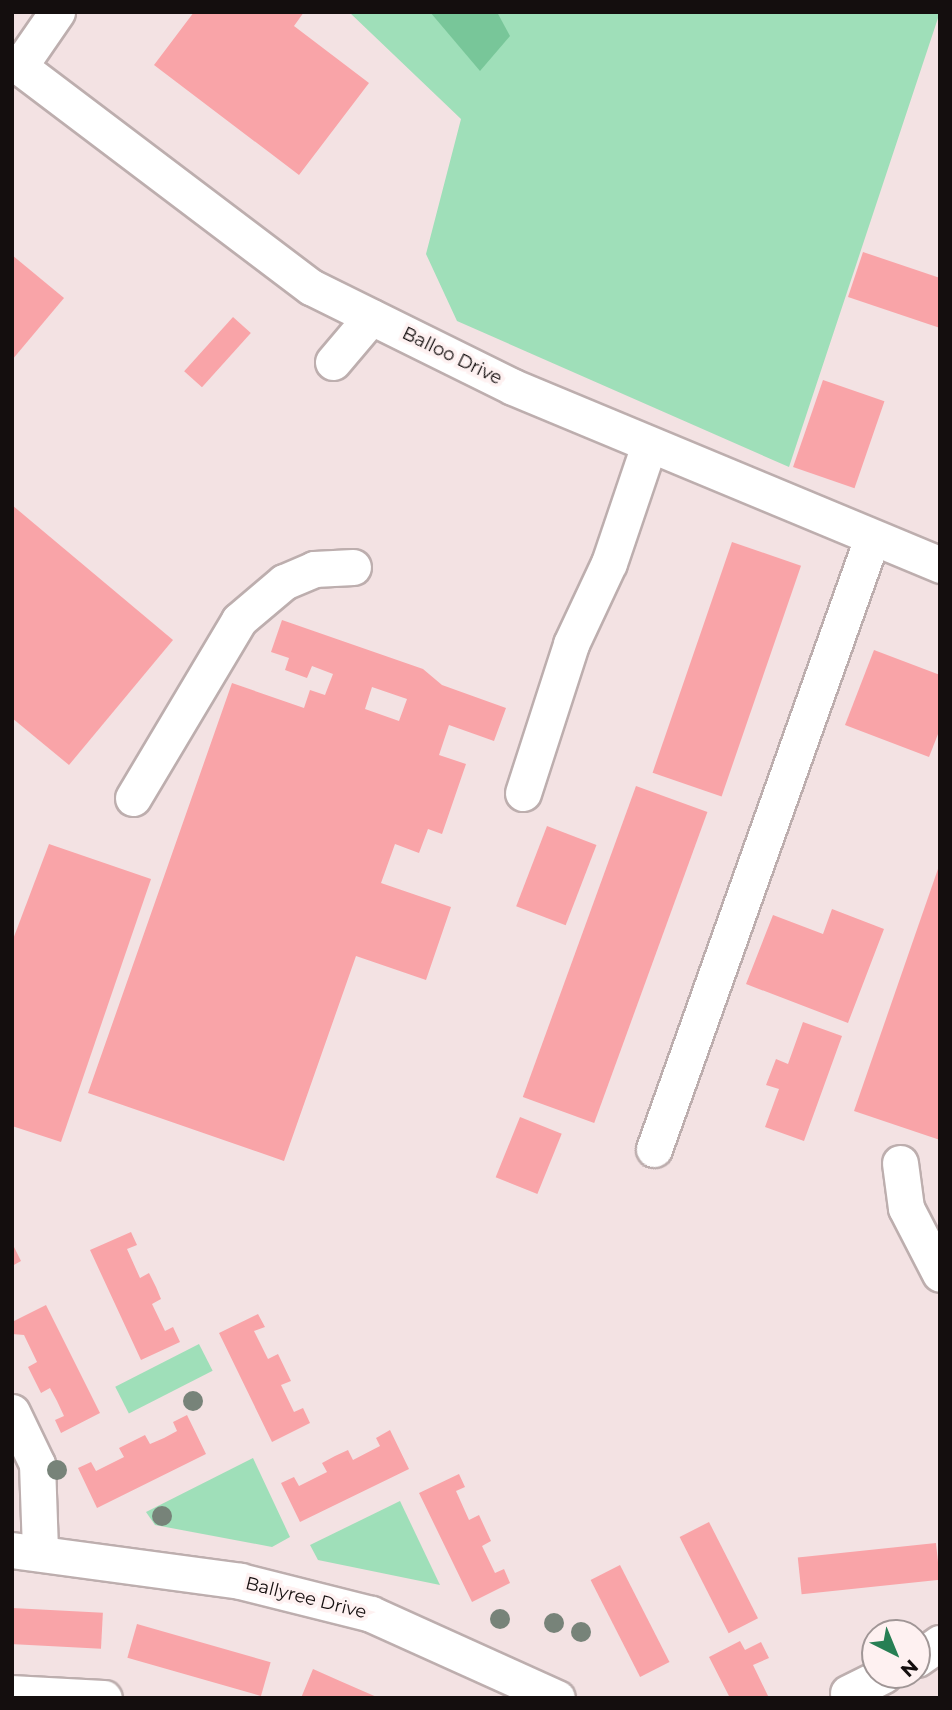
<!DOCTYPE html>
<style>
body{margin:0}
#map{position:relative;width:952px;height:1710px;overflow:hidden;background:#f3e2e3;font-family:Montserrat,sans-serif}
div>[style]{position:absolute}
.green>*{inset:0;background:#9fdfb9;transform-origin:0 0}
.water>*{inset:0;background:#78c699}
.building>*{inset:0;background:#f9a4a8;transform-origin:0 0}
.roads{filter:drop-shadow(2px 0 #bdaeae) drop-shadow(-2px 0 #bdaeae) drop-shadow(0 2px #bdaeae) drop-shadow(0 -2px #bdaeae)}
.minor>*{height:35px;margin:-17.5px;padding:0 17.5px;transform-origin:17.5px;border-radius:17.5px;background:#fff}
.trees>*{width:20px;height:20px;margin:-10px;border-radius:50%;background:#778379}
span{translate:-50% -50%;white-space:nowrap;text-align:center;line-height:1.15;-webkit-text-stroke:7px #fef1f1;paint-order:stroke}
.street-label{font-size:18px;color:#140e0e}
.frame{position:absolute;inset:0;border:14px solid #140e0e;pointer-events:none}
.north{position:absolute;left:861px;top:1619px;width:70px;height:70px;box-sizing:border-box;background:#fef1f1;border:2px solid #a09696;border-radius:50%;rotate:137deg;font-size:19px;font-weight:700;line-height:28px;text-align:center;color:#140e0e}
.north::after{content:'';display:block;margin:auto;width:24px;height:32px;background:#277f54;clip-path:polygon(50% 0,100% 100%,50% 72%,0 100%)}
</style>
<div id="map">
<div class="green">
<i style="clip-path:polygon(349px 12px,940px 12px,789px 467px,457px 321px,426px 254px,461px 119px)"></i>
<i style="left:199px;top:1344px;width:30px;height:94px;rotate:63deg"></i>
<i style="clip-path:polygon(253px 1458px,290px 1537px,272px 1547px,155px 1525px,146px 1512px)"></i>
<i style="clip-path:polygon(400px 1501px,440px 1585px,318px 1560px,310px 1545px)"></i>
</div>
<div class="water">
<i style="clip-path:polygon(430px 12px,497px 12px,510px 36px,480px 71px)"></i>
</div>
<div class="building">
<i style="clip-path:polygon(194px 12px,304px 12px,294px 26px,369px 83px,299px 175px,154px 65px)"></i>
<i style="clip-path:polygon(863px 252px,940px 278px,940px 328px,848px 297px)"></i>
<i style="clip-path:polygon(12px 255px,64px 298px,12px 360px)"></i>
<i style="left:233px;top:317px;width:24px;height:73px;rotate:42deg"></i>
<i style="left:823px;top:380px;width:65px;height:92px;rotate:19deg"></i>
<i style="clip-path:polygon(12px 505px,173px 640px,69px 765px,12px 718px)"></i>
<i style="left:732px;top:542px;width:73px;height:244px;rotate:19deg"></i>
<i style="clip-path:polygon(evenodd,282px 620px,423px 669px,442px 685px,506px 708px,494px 741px,449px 725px,439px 755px,466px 764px,442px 834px,428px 829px,419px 853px,395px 844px,381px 883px,451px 907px,426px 980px,356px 956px,284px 1161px,88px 1093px,232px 683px,304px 708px,310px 690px,325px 695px,333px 674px,312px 666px,307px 678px,285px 670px,289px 658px,271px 652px,282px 620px,372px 687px,407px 699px,399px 721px,365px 709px,372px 687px)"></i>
<i style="clip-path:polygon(874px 650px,940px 675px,940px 729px,929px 757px,845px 725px)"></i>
<i style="left:636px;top:786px;width:76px;height:331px;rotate:20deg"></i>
<i style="left:547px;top:826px;width:53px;height:86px;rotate:21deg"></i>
<i style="clip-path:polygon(49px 844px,151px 879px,61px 1142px,12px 1126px,12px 942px)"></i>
<i style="clip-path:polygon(939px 866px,940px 867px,940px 1140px,854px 1111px)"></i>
<i style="clip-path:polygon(832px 909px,884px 929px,848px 1023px,746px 984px,773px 915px,823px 934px)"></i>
<i style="clip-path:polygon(803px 1022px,842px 1036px,804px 1141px,765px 1127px,779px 1089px,766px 1085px,776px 1059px,788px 1064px)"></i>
<i style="left:520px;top:1117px;width:45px;height:65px;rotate:22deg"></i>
<i style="clip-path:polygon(131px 1232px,137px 1245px,127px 1249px,140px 1278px,149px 1273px,156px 1287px,161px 1299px,152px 1304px,165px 1331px,173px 1327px,180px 1342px,141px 1360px,90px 1250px)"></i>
<i style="clip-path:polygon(12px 1243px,21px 1261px,12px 1266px)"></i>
<i style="clip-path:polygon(46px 1305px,100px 1413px,61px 1433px,55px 1420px,64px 1416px,57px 1401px,50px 1388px,41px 1393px,28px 1367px,37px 1362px,24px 1335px,12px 1334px,12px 1322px)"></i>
<i style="clip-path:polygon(258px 1314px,265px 1327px,254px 1331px,268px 1359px,278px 1354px,291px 1381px,281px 1385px,294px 1412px,303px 1408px,310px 1423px,272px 1442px,219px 1333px)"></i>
<i style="clip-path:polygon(187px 1415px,206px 1454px,97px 1508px,78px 1468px,91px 1462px,96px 1471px,124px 1457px,119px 1448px,145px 1435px,150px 1444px,164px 1438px,177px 1431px,173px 1422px)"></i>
<i style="clip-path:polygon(390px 1430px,409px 1469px,300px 1522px,281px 1483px,294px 1477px,299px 1486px,327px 1472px,322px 1463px,335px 1456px,348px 1450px,353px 1460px,380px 1446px,376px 1438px)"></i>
<i style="clip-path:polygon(459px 1474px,465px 1487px,456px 1491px,469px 1520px,479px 1515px,491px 1541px,482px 1546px,495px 1573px,504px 1569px,510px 1583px,472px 1602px,419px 1493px)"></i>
<i style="left:709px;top:1522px;width:108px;height:33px;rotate:63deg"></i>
<i style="left:936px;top:1543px;width:37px;height:139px;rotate:84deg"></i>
<i style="left:620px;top:1565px;width:109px;height:33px;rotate:63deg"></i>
<i style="left:12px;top:1608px;width:91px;height:36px;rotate:3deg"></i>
<i style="left:137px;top:1624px;width:139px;height:35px;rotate:16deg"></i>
<i style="clip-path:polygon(740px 1641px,745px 1650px,761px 1642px,769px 1658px,753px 1665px,769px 1698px,730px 1698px,709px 1657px)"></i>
<i style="clip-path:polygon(313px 1669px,340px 1681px,379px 1698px,301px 1698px)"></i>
</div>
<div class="roads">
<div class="minor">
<i style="left:12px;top:61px;width:375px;rotate:37.1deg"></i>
<i style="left:311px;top:287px;width:225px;rotate:26.3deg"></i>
<i style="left:513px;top:387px;width:463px;rotate:22.6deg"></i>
<i style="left:19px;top:67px;width:67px;rotate:-55.4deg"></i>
<i style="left:333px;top:362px;width:59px;rotate:-49.8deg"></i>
<i style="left:523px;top:793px;width:157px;rotate:-72.1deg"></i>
<i style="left:571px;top:644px;width:89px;rotate:-64.9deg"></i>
<i style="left:609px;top:563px;width:125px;rotate:-71.3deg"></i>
<i style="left:133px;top:798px;width:207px;rotate:-59.2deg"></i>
<i style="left:239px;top:620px;width:59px;rotate:-40.2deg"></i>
<i style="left:284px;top:582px;width:33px;rotate:-23deg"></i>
<i style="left:314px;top:569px;width:39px;rotate:-3deg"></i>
<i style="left:654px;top:1149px;width:646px;rotate:-70.36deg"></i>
<i style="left:900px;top:1163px;width:45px;rotate:82.4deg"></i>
<i style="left:906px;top:1208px;width:74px;rotate:62.7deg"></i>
<i style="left:12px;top:1412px;width:58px;rotate:64.3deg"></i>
<i style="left:37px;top:1464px;width:85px;rotate:88deg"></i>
<i style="left:12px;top:1550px;width:230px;rotate:7.7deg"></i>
<i style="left:240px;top:1581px;width:135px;rotate:14.1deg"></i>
<i style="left:371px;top:1614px;width:204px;rotate:24.3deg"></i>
<i style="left:917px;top:1659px;width:28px;rotate:-35deg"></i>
<i style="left:12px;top:1693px;width:92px;rotate:3.1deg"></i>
<i style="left:848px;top:1693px;width:40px;rotate:-26.6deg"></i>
</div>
</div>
<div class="trees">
<i style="left:193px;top:1401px"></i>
<i style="left:57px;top:1470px"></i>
<i style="left:162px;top:1516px"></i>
<i style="left:500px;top:1619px"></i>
<i style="left:554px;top:1623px"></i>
<i style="left:581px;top:1632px"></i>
</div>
<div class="street-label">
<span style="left:452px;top:356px;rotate:26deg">Balloo Drive</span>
<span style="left:306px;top:1598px;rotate:14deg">Ballyree Drive</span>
</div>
<div class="frame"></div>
<div class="north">N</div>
</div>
